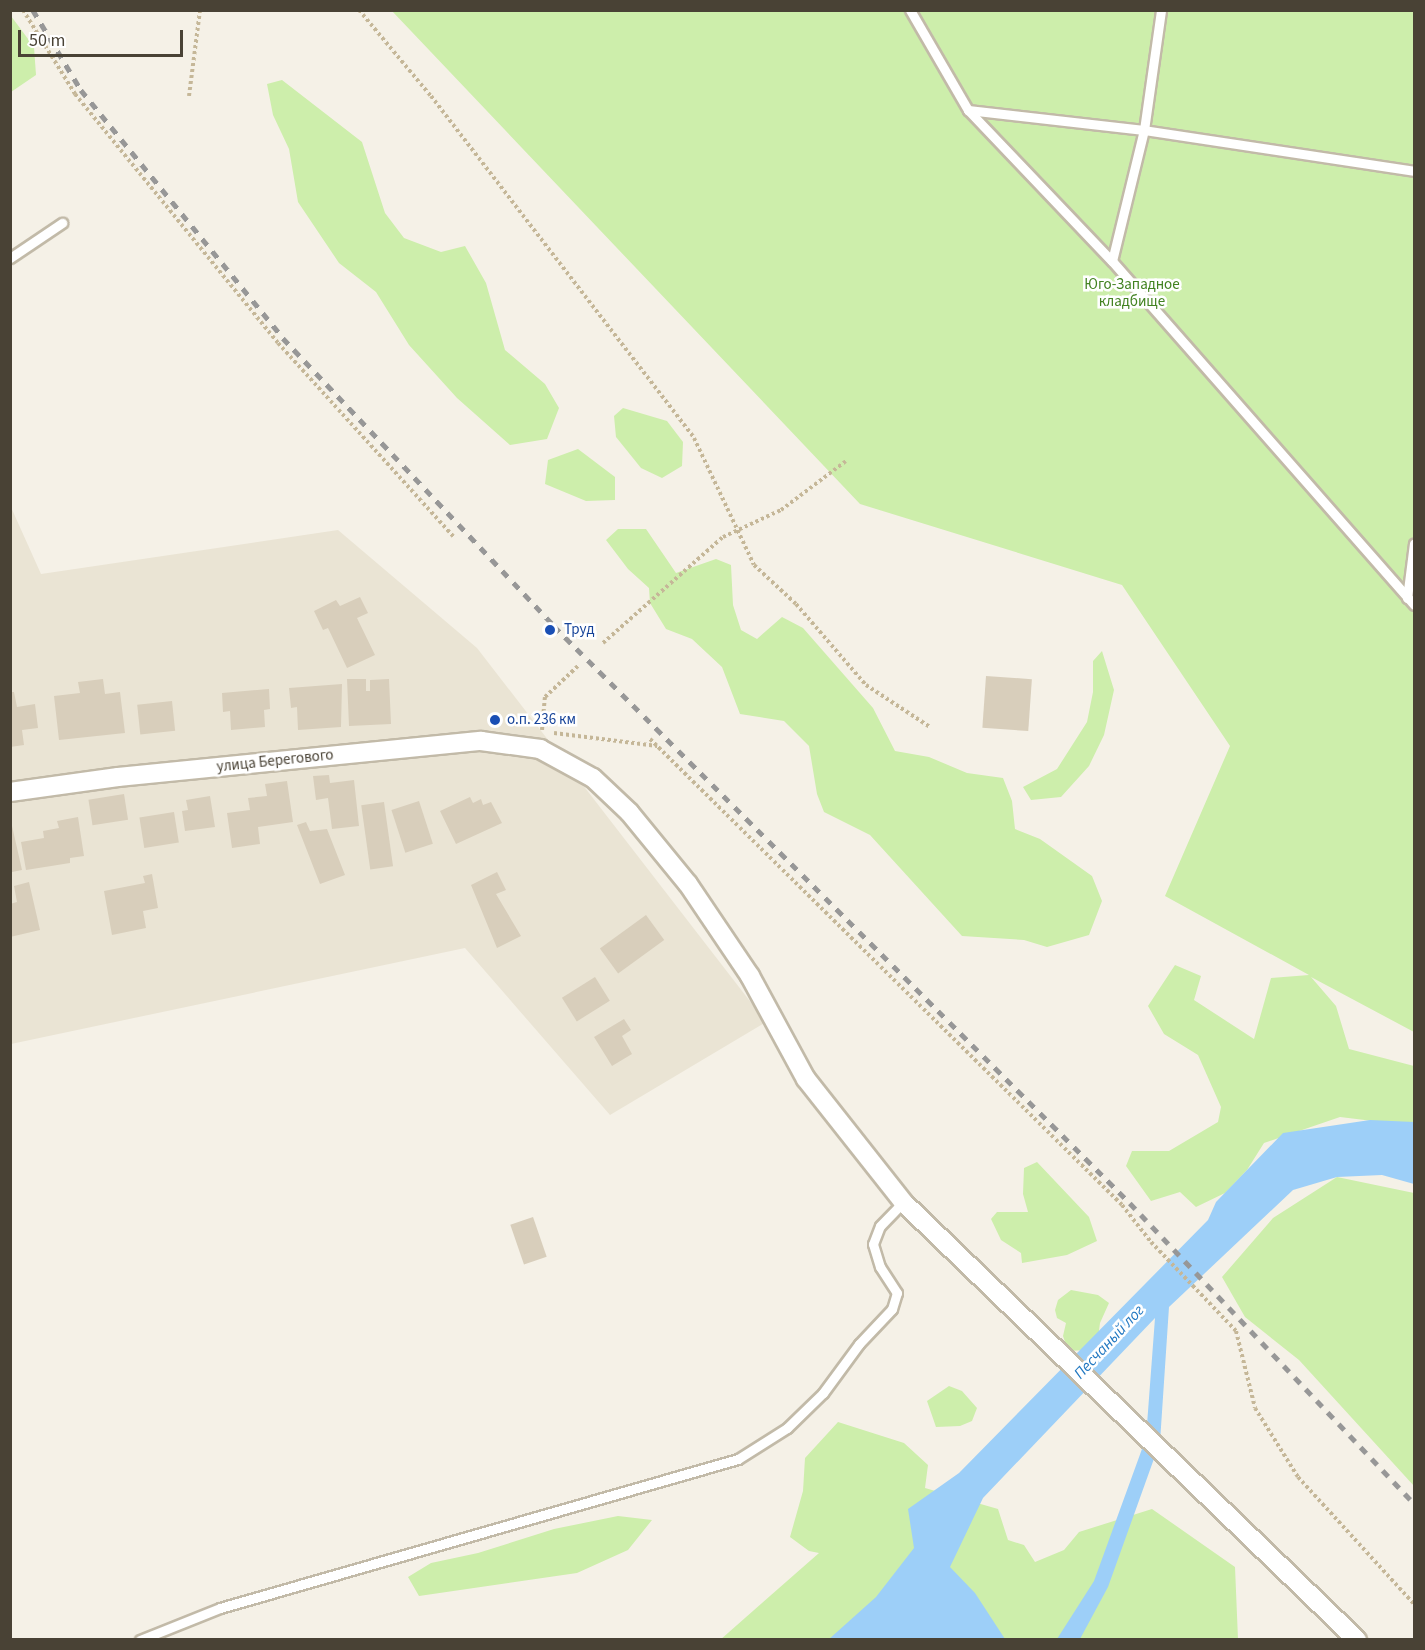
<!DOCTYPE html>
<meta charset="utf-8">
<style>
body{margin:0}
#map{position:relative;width:1425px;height:1650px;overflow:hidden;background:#f5f1e7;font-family:"Source Sans 3",sans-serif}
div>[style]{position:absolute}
.residential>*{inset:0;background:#eae4d4}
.green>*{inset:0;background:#cdeeab}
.water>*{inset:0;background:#9dcff8}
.building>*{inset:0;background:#d8cebb;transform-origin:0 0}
.path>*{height:4px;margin-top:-2px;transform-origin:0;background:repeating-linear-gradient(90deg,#c5b798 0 3px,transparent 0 6px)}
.roads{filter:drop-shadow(2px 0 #c2baa8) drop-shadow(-2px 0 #c2baa8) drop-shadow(0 2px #c2baa8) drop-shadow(0 -2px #c2baa8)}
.service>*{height:9px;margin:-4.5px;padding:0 4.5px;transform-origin:4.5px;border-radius:4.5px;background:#fff}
.minor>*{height:18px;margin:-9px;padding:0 9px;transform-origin:9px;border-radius:9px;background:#fff}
.rail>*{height:4.5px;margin-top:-2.25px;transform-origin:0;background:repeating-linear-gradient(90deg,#979797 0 8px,transparent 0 16px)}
.dots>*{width:16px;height:16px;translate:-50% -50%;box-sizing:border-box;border:3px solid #fff;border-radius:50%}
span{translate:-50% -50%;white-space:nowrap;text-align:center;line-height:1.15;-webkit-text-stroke:5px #fff;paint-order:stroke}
.park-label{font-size:15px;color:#428221}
.transit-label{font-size:15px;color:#164399}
.left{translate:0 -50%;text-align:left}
.street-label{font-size:15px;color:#494235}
.water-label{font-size:16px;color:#2278c1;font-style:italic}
.frame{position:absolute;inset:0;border:12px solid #494235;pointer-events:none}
.scale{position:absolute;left:18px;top:30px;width:165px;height:27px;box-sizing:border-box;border:3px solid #494235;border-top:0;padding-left:8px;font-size:18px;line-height:21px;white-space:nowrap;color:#494235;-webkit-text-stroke:4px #fff;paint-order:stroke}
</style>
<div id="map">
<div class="residential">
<i style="clip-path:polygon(10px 505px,41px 574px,338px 530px,477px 648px,766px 1022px,610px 1115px,465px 948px,11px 1044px)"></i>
</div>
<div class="green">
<i style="clip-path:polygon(392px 11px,1414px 11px,1414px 1032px,1311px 977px,1336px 1006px,1349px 1049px,1414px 1066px,1414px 1126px,1340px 1117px,1264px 1143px,1247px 1170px,1225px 1193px,1196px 1207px,1180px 1192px,1151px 1201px,1126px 1166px,1132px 1151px,1169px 1151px,1218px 1122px,1221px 1107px,1198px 1055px,1164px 1034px,1148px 1006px,1175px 965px,1201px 976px,1194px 1000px,1254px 1039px,1271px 978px,1309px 975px,1165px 896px,1230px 746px,1122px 585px,860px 504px)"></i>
<i style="clip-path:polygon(11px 16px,34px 47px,36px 75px,11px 92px)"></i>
<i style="clip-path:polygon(282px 80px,362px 142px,385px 213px,404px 238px,441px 252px,465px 246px,486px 283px,505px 350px,545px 384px,559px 408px,547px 439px,510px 445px,457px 398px,409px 345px,376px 292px,339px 263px,298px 202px,289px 149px,273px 115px,267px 84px)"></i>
<i style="clip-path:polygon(623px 408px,667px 421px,683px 442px,682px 466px,662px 478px,641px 468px,616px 437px,614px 416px)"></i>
<i style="clip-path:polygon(578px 449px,615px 477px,615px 500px,586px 501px,545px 484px,548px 460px)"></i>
<i style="clip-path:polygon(618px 529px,646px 529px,676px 573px,716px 559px,731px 565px,733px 605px,741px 630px,757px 639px,782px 617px,803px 628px,873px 708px,895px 751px,929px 757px,967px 773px,1003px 778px,1012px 801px,1015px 829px,1040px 839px,1092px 876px,1102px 901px,1089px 935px,1047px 947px,1024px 940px,962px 936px,870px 835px,824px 812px,817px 794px,809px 746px,784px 721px,740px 714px,722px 667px,692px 639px,666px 629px,650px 603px,649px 588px,628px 569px,606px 540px)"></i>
<i style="clip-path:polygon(1102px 651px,1114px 690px,1104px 735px,1089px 766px,1061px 797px,1031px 800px,1023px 787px,1057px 769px,1087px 722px,1093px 692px,1093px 661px)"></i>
<i style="clip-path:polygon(1037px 1162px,1089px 1217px,1097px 1241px,1067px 1255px,1022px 1263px,1021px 1253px,1001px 1240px,991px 1219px,997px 1212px,1028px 1212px,1023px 1194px,1024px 1168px)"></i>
<i style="clip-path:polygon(1337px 1177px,1414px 1193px,1414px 1486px,1299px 1360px,1245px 1317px,1222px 1277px,1273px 1218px)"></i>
<i style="clip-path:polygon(1071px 1290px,1098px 1295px,1109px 1303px,1100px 1323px,1098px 1338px,1087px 1350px,1068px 1351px,1063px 1336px,1066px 1323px,1057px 1318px,1055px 1310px,1058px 1300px)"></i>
<i style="clip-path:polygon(949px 1386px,962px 1391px,977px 1408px,972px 1421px,960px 1426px,936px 1427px,927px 1401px)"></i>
<i style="clip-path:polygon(838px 1422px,904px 1443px,928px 1465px,925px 1488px,998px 1509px,1008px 1540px,1024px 1545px,1035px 1562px,1064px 1550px,1079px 1532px,1152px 1509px,1235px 1567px,1238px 1639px,720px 1640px,819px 1553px,809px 1551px,790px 1537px,803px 1491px,805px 1458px)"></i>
<i style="clip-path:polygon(618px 1516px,652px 1520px,628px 1550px,577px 1573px,419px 1596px,408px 1577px,431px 1563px,478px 1553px,554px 1529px)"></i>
</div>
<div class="water">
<i style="clip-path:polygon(1370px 1120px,1414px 1122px,1414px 1184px,1382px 1175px,1337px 1177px,1293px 1190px,1169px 1307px,1160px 1442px,1108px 1587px,1080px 1639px,1057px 1639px,1094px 1581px,1146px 1438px,1155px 1318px,983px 1498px,950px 1567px,975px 1593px,1005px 1639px,828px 1640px,876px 1597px,914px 1548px,908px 1509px,959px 1473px,1208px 1220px,1216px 1202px,1283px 1133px)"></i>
</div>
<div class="building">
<i style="clip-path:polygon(360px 597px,368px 613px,357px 618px,375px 655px,347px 668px,328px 628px,323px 630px,314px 611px,336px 600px,340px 606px)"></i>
<i style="left:986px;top:676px;width:46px;height:52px;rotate:4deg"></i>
<i style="clip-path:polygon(103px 679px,105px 694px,120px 692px,125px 733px,59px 740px,54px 696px,80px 693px,78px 682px)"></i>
<i style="clip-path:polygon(347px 679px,366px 679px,366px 691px,370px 691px,370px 680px,389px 679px,391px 724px,349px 726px)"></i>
<i style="clip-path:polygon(342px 684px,341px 727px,298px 730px,297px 707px,291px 708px,289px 688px)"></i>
<i style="clip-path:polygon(269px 689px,270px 709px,264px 710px,265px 727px,231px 730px,230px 711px,223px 712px,222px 693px)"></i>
<i style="clip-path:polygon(10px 692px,14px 692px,17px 707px,35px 704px,38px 728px,22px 730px,24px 745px,10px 747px)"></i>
<i style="left:172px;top:701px;width:30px;height:35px;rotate:84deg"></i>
<i style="clip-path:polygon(329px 775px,330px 783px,354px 780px,359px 826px,332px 829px,328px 798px,316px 800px,313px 776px)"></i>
<i style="clip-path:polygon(287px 781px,293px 822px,258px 827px,260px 844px,232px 848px,227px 813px,250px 810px,248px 798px,267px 796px,265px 784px)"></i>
<i style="left:124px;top:794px;width:26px;height:36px;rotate:81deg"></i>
<i style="clip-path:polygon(210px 796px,215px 827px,185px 831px,182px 811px,188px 810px,186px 800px)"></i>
<i style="clip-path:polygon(470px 797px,473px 803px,481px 799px,483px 805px,491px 802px,502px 823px,456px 844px,440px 811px)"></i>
<i style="left:419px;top:801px;width:45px;height:29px;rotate:72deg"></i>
<i style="left:384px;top:802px;width:65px;height:23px;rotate:82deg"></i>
<i style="left:174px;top:812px;width:31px;height:35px;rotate:81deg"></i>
<i style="clip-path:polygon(10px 817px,22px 870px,12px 872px,10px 878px)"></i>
<i style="clip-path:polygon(78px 817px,84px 856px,70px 858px,70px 863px,26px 870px,21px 842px,44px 838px,43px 831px,59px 828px,57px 821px)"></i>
<i style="clip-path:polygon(306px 822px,310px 831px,327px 829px,345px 875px,320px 884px,297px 825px)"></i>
<i style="clip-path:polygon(497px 872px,506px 890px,496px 894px,521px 936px,497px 948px,471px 885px)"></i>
<i style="clip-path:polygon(152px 874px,158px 908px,143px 911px,146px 928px,112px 935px,104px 891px,145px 883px,143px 876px)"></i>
<i style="clip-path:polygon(29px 882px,40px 930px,10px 937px,10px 904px,17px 902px,14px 886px)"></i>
<i style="left:646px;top:915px;width:31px;height:57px;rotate:54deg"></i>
<i style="left:595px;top:977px;width:28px;height:39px;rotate:58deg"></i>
<i style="clip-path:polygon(624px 1019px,631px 1030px,622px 1036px,632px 1054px,612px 1066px,594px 1037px)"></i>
<i style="left:533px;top:1217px;width:42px;height:24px;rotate:71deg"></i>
</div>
<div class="path">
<i style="left:23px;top:10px;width:99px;rotate:58.2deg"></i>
<i style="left:75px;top:94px;width:321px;rotate:50.8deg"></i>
<i style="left:278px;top:343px;width:261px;rotate:47.8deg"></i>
<i style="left:359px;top:10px;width:112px;rotate:50.1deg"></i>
<i style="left:431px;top:96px;width:431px;rotate:52.4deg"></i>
<i style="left:694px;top:438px;width:140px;rotate:64.7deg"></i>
<i style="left:754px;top:565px;width:57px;rotate:42.9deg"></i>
<i style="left:796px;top:604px;width:107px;rotate:49.2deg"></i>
<i style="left:866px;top:685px;width:77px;rotate:33.3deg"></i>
<i style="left:189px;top:96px;width:87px;rotate:-82.7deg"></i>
<i style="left:603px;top:643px;width:160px;rotate:-41.5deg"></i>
<i style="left:723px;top:537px;width:64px;rotate:-25deg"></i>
<i style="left:781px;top:510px;width:81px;rotate:-37deg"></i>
<i style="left:542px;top:730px;width:33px;rotate:-85deg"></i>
<i style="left:545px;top:697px;width:47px;rotate:-43.3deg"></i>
<i style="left:554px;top:733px;width:104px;rotate:7.2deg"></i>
<i style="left:650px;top:739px;width:663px;rotate:44.63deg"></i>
<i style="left:1122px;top:1205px;width:47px;rotate:51.9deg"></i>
<i style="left:1151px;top:1242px;width:123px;rotate:46.3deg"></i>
<i style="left:1236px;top:1331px;width:79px;rotate:76.1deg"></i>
<i style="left:1255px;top:1408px;width:81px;rotate:58.1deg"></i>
<i style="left:1298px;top:1477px;width:172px;rotate:47.6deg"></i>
</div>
<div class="roads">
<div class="service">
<i style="left:910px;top:10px;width:116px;rotate:59.9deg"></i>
<i style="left:968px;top:110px;width:209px;rotate:46.4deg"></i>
<i style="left:1112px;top:261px;width:458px;rotate:48.7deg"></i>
<i style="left:968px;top:110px;width:177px;rotate:6.5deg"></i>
<i style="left:1144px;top:130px;width:273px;rotate:8.6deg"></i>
<i style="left:10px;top:258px;width:63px;rotate:-33.9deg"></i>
<i style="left:1112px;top:261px;width:135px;rotate:-76.3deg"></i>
<i style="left:1144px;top:130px;width:121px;rotate:-81.9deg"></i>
<i style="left:1407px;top:598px;width:55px;rotate:-82.7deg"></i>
<i style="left:140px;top:1640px;width:86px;rotate:-21.8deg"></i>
<i style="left:220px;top:1608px;width:539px;rotate:-16.05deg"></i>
<i style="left:738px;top:1459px;width:58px;rotate:-32.3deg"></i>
<i style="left:787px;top:1428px;width:50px;rotate:-44.2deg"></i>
<i style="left:823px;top:1393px;width:61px;rotate:-53.7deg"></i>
<i style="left:859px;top:1344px;width:48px;rotate:-46.7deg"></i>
<i style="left:892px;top:1309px;width:17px;rotate:-73deg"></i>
<i style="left:897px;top:1293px;width:31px;rotate:-123deg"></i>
<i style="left:880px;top:1267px;width:24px;rotate:-107deg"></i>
<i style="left:873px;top:1244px;width:19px;rotate:-69deg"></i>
<i style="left:880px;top:1226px;width:33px;rotate:-46deg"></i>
</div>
<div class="minor">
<i style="left:10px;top:792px;width:109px;rotate:-7.9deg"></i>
<i style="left:118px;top:777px;width:365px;rotate:-5.7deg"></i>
<i style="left:481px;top:741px;width:60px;rotate:7.7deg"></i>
<i style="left:540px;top:749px;width:60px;rotate:28.7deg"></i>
<i style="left:593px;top:778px;width:50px;rotate:43.4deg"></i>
<i style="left:629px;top:812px;width:93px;rotate:50.7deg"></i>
<i style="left:688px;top:884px;width:111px;rotate:56deg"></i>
<i style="left:750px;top:976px;width:117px;rotate:61.5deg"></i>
<i style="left:806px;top:1079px;width:157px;rotate:51.7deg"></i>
<i style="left:903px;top:1202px;width:631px;rotate:43.97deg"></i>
</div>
</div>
<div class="rail">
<i style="left:33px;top:10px;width:93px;rotate:59deg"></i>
<i style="left:81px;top:90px;width:320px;rotate:50.8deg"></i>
<i style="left:283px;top:338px;width:395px;rotate:46.7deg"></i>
<i style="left:554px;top:626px;width:815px;rotate:45.05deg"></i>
<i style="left:1130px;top:1203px;width:413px;rotate:46.6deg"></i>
</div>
<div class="dots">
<i style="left:550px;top:630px;background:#1a4fb4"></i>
<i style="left:495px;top:720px;background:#1a4fb4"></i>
</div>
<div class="park-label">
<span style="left:1132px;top:293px">Юго-Западное<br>кладбище</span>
</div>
<div class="transit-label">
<span class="left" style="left:564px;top:630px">Труд</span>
<span class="left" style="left:507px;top:720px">о.п. 236 км</span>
</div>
<div class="street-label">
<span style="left:275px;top:761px;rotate:-6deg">улица Берегового</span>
</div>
<div class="water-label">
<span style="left:1109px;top:1342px;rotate:-47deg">Песчаный лог</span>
</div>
<div class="frame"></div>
<div class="scale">50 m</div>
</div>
